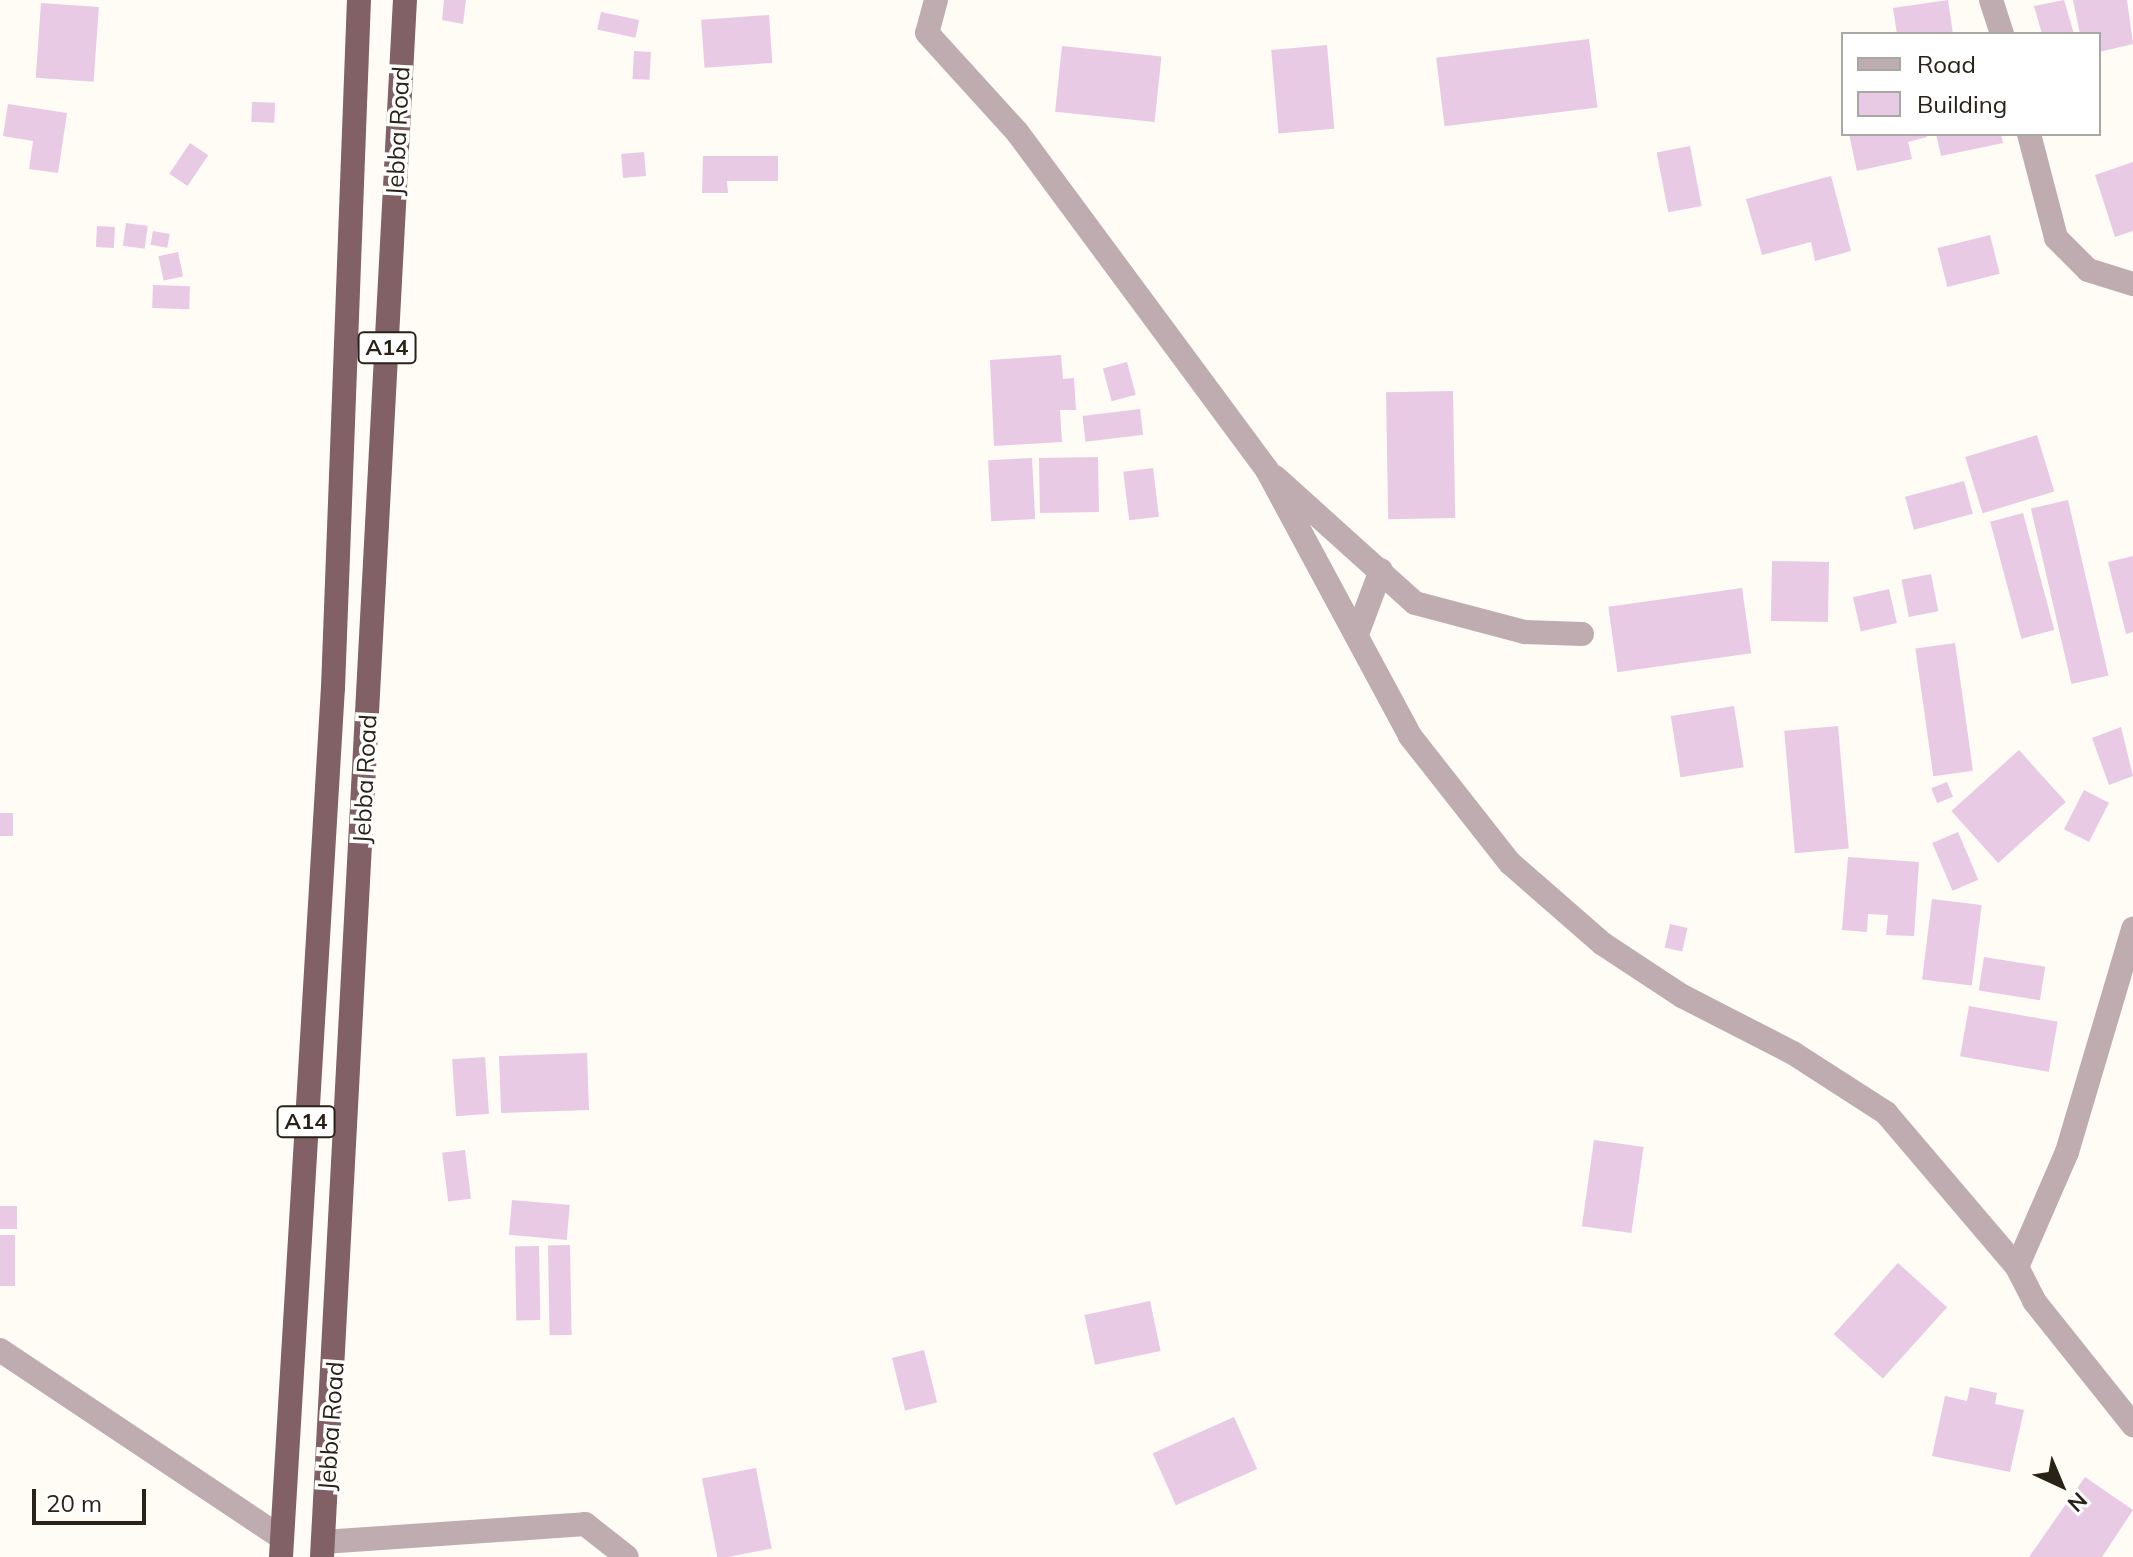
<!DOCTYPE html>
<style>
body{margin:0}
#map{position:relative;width:2133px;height:1557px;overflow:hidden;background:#fffbf5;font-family:Mulish,sans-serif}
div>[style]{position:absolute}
.building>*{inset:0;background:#e9cae4;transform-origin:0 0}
.minor>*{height:24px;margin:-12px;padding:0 12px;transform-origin:12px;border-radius:12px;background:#bfacb0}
.trunk>*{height:24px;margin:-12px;padding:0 12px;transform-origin:12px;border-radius:12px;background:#816066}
span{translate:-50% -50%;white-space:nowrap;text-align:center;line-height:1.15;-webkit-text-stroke:7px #fff;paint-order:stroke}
.shield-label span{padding:2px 6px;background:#fff;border:2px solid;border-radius:6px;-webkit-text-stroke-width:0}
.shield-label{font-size:22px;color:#292217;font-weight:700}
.street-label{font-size:24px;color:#292217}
.legend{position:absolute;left:1841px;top:32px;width:260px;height:104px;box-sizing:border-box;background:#fff;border:2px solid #a9a7a2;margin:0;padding:10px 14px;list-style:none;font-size:24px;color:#292217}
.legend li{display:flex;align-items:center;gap:16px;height:40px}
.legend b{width:40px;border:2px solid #a9a7a2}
.north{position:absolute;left:2021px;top:1445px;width:80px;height:80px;-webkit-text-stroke:6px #fff;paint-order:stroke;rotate:136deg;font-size:22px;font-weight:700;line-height:32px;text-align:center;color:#292217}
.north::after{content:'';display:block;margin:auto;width:28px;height:36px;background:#292217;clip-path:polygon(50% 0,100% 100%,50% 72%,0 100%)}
.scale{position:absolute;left:32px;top:1489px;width:114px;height:36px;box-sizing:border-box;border:4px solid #292217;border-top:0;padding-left:10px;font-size:24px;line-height:28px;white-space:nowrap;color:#292217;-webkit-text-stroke:6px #fff;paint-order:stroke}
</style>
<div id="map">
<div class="building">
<i style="clip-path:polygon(444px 0,466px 0,463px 24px,442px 20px)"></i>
<i style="clip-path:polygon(1948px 0,1953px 34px,1897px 34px,1893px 8px)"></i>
<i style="clip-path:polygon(2064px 0,2074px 34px,2042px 34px,2034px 6px)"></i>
<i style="clip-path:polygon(2073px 0,2127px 0,2133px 44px,2099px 52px,2099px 34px,2080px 34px)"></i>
<i style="left:41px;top:3px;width:58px;height:75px;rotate:4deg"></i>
<i style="left:601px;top:12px;width:39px;height:18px;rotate:12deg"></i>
<i style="left:769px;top:15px;width:48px;height:68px;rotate:86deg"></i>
<i style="left:1589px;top:39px;width:69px;height:154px;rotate:83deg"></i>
<i style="left:1327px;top:45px;width:84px;height:56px;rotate:85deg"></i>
<i style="left:1062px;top:46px;width:100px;height:66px;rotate:6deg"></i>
<i style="left:634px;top:51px;width:17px;height:28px;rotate:3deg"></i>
<i style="left:252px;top:102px;width:23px;height:20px;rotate:2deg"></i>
<i style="clip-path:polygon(8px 104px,67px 113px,58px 173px,29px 169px,33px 141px,3px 136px)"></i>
<i style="clip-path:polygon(1849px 134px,1926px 134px,1927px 137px,1908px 142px,1912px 159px,1857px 171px)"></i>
<i style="clip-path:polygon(1936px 134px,2001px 134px,2003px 143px,1941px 156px)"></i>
<i style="left:190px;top:143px;width:22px;height:37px;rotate:34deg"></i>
<i style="left:1690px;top:146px;width:61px;height:34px;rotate:79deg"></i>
<i style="left:644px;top:152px;width:24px;height:23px;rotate:85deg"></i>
<i style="clip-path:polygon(703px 156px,778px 156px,778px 181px,727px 181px,728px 193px,702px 193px)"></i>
<i style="clip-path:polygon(2133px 162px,2133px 231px,2115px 237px,2095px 175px)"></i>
<i style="clip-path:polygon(1831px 176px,1851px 251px,1815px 261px,1811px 242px,1762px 255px,1746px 199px)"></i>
<i style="left:126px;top:223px;width:22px;height:23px;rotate:8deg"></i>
<i style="left:97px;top:226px;width:18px;height:21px;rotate:3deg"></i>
<i style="left:153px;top:231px;width:17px;height:14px;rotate:10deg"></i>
<i style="left:1990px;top:235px;width:40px;height:54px;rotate:76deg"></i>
<i style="left:178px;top:252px;width:25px;height:20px;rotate:78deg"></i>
<i style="left:153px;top:285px;width:37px;height:23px;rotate:2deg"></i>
<i style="clip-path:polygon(1061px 355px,1063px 379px,1074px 378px,1076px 410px,1060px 410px,1062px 442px,994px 446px,990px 360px)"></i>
<i style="left:1127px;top:362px;width:34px;height:25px;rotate:75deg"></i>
<i style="left:1453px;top:391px;width:127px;height:67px;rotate:89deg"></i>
<i style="left:1140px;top:409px;width:26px;height:58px;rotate:83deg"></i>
<i style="left:2037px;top:435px;width:59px;height:75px;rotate:73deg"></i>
<i style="left:1098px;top:457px;width:55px;height:59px;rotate:89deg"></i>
<i style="left:1032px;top:458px;width:61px;height:44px;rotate:87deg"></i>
<i style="left:1153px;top:468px;width:49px;height:30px;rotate:83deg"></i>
<i style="left:1964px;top:481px;width:34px;height:61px;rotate:75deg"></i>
<i style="left:2068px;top:500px;width:180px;height:38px;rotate:77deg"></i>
<i style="left:2023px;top:513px;width:121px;height:34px;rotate:75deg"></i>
<i style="clip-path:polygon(2133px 556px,2133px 632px,2126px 634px,2108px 562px)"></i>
<i style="left:1772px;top:561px;width:57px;height:60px;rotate:1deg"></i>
<i style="left:1931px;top:574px;width:38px;height:30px;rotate:79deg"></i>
<i style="left:1742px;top:588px;width:66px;height:135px;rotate:82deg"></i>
<i style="left:1889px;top:589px;width:35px;height:37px;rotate:77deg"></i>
<i style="left:1955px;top:643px;width:129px;height:40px;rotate:82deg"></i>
<i style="left:1734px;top:706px;width:62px;height:64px;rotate:81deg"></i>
<i style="left:1838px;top:726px;width:123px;height:54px;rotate:85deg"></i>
<i style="clip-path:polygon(2121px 727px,2133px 776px,2109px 785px,2092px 738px)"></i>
<i style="left:2019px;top:750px;width:70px;height:91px;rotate:48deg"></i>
<i style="left:1947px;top:782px;width:16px;height:17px;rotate:68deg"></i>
<i style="left:2084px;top:790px;width:28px;height:44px;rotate:27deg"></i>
<i style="left:0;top:813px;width:13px;height:23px"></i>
<i style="left:1958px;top:832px;width:52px;height:28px;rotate:67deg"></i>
<i style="clip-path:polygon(1848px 857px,1919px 862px,1914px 936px,1886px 935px,1888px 915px,1868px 914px,1867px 932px,1842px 930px)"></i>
<i style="left:1932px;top:899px;width:50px;height:81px;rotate:7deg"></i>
<i style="left:1670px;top:924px;width:18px;height:24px;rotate:13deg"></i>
<i style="left:1984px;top:957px;width:62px;height:34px;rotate:9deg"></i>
<i style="left:1969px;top:1006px;width:90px;height:51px;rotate:10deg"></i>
<i style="left:587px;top:1053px;width:57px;height:88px;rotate:88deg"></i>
<i style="left:485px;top:1057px;width:57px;height:33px;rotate:86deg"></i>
<i style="left:1594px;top:1140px;width:50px;height:87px;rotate:8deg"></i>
<i style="left:465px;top:1150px;width:49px;height:23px;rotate:83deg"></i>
<i style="left:512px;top:1200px;width:58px;height:35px;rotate:5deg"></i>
<i style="left:0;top:1206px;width:17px;height:23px"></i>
<i style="left:0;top:1235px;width:15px;height:51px"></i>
<i style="left:570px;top:1245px;width:90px;height:22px;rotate:89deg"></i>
<i style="left:539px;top:1246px;width:74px;height:24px;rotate:89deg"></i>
<i style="left:1898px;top:1263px;width:66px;height:96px;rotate:42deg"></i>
<i style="left:1150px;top:1301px;width:51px;height:67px;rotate:78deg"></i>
<i style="left:924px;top:1350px;width:54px;height:33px;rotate:76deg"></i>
<i style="clip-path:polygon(1970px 1387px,1997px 1393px,1995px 1404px,2024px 1410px,2010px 1472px,1932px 1456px,1945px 1396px,1967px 1401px)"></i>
<i style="left:1234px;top:1417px;width:57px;height:89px;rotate:66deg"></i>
<i style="left:756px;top:1468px;width:82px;height:55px;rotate:79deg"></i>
<i style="clip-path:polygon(2085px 1477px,2133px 1510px,2102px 1557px,2029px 1557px)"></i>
</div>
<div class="minor">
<i style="left:936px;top:0;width:34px;rotate:105deg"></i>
<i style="left:927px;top:33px;width:134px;rotate:47.7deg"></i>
<i style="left:1017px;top:132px;width:420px;rotate:53.5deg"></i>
<i style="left:1267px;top:470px;width:302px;rotate:61.7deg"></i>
<i style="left:1410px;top:736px;width:162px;rotate:51.8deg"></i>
<i style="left:1510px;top:863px;width:123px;rotate:41.1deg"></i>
<i style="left:1603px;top:944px;width:95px;rotate:33.4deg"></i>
<i style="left:1682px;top:996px;width:125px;rotate:27.2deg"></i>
<i style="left:1793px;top:1053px;width:111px;rotate:32.8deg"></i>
<i style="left:1886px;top:1113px;width:202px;rotate:49.6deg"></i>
<i style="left:2017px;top:1267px;width:38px;rotate:63deg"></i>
<i style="left:2034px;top:1301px;width:159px;rotate:51.4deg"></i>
<i style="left:1991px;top:0;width:36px;rotate:72deg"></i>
<i style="left:2029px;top:134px;width:107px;rotate:75.4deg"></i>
<i style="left:2056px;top:238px;width:45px;rotate:45deg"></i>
<i style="left:2088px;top:270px;width:47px;rotate:17.3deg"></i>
<i style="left:1275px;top:477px;width:188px;rotate:42deg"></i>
<i style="left:1415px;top:603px;width:114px;rotate:14.8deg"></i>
<i style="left:1525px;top:632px;width:57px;rotate:2deg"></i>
<i style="left:1357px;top:634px;width:68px;rotate:-69.4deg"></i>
<i style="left:2017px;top:1267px;width:125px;rotate:-66.5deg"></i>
<i style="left:2067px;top:1152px;width:233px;rotate:-73.5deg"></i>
<i style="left:0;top:1350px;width:339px;rotate:33.7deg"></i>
<i style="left:323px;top:1542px;width:263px;rotate:-3.9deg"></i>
<i style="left:585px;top:1524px;width:53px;rotate:38.2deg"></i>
</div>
<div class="trunk">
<i style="left:281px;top:1557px;width:871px;rotate:-86.58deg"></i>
<i style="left:333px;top:688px;width:688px;rotate:-87.84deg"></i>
<i style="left:322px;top:1557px;width:1559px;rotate:-86.95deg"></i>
</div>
<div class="shield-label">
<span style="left:387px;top:348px">A14</span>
<span style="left:306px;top:1122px">A14</span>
</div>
<div class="street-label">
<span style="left:398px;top:131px;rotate:-87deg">Jebba Road</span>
<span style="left:365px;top:779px;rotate:-87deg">Jebba Road</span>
<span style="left:331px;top:1426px;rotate:-86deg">Jebba Road</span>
</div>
<ul class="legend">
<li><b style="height:10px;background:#bfacb0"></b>Road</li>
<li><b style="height:22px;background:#e9cae4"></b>Building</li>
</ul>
<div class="north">N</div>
<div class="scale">20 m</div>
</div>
